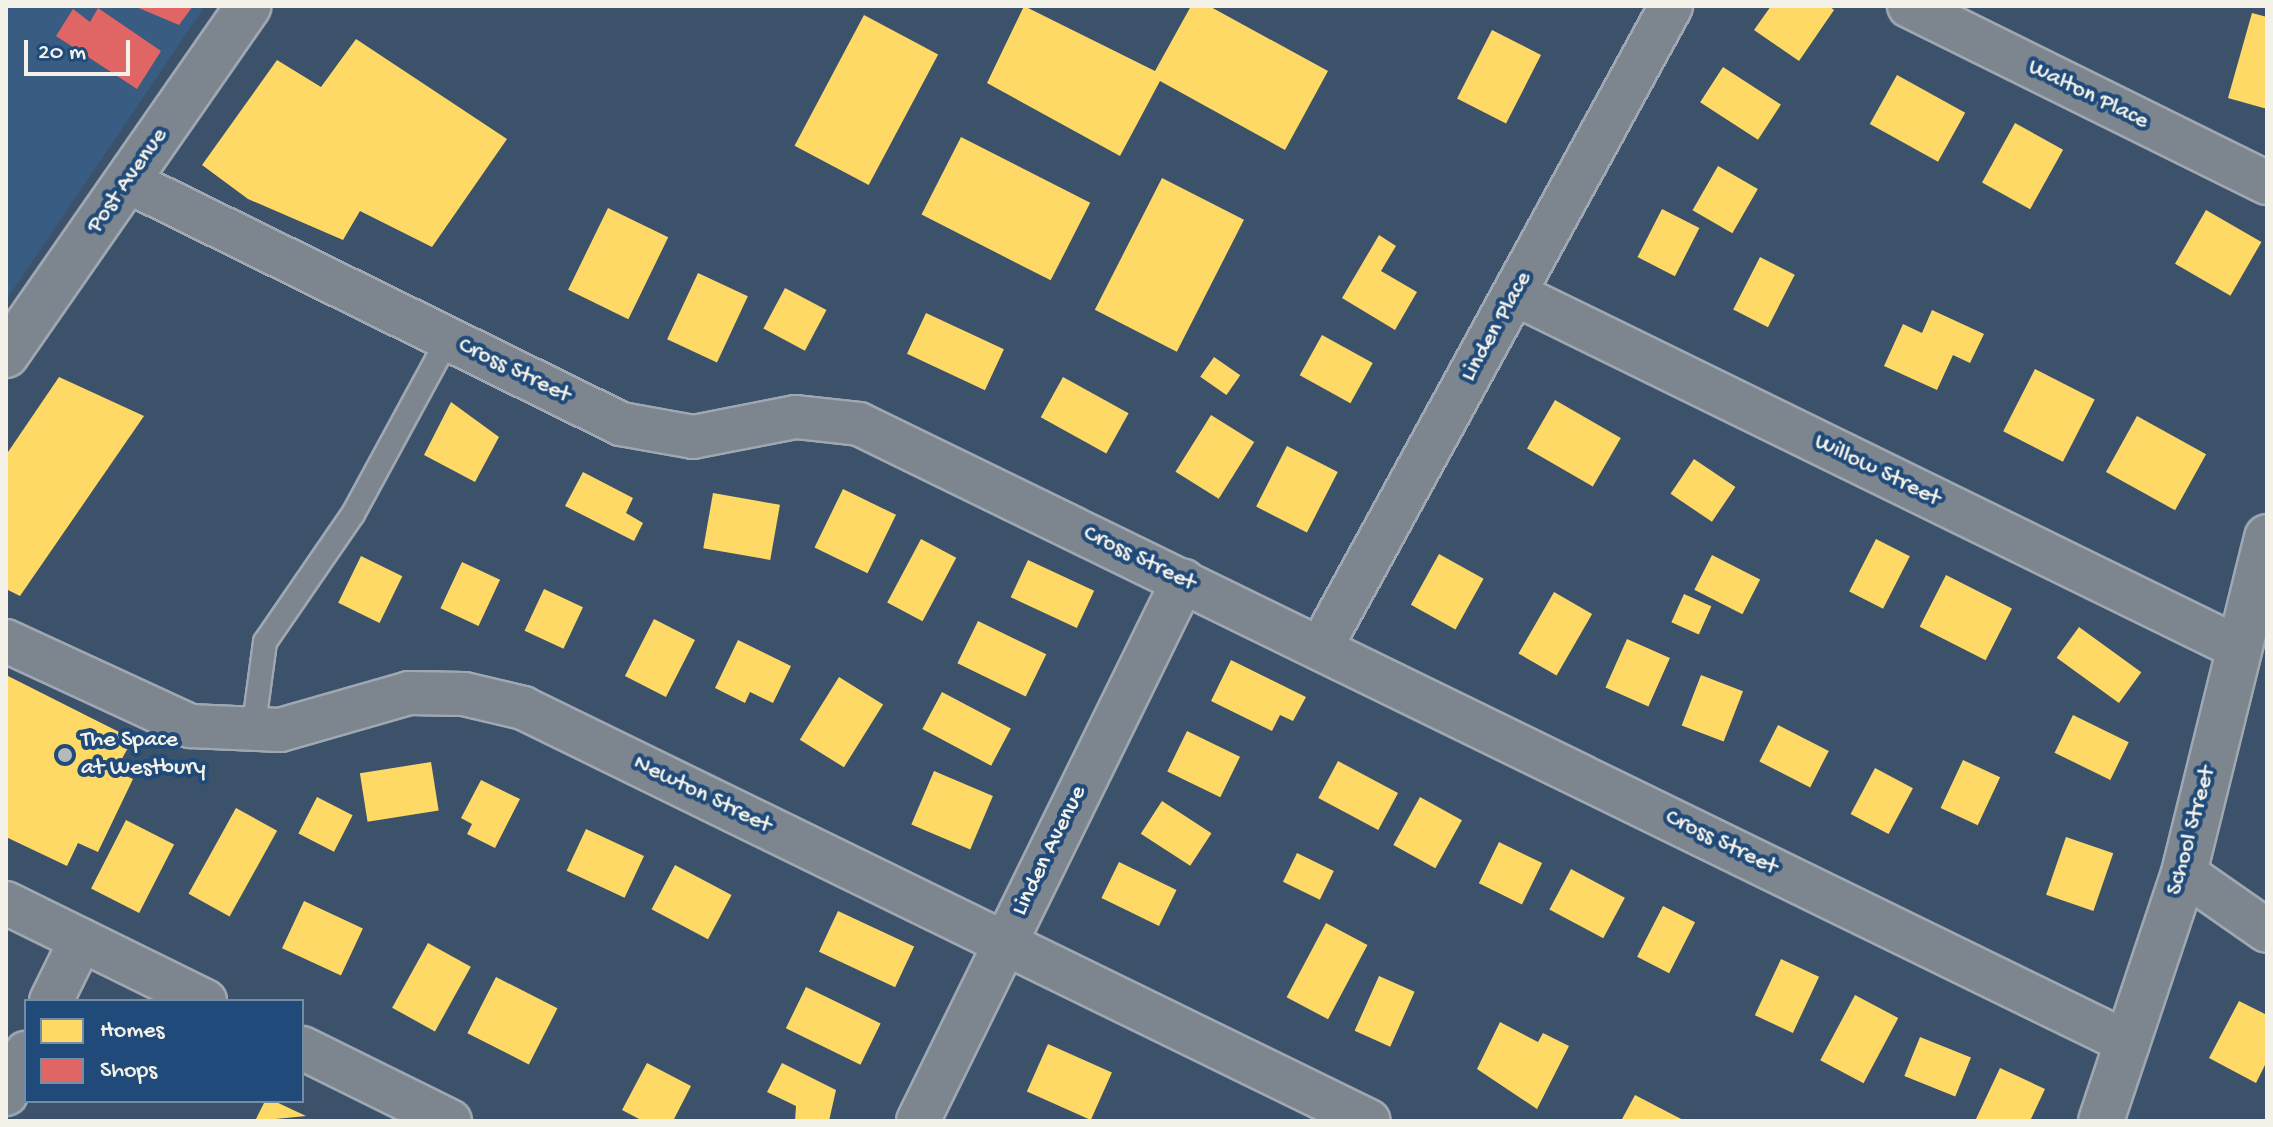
<!DOCTYPE html>
<style>
body{margin:0}
#map{position:relative;width:2273px;height:1127px;overflow:hidden;background:#3c526a;font-family:"Gochi Hand",sans-serif}
div>[style]{position:absolute}
.built>*{inset:0;background:#385c82}
.homes>*{inset:0;background:#ffd966;transform-origin:0 0}
.shops>*{inset:0;background:#e06666}
.roads{filter:drop-shadow(2px 0 #9fa8b2) drop-shadow(-2px 0 #9fa8b2) drop-shadow(0 2px #9fa8b2) drop-shadow(0 -2px #9fa8b2)}
.lane>*{height:22px;margin:-11px;padding:0 11px;transform-origin:11px;border-radius:11px;background:#7d868e}
.street>*{height:42px;margin:-21px;padding:0 21px;transform-origin:21px;border-radius:21px;background:#7d868e}
.secondary>*{height:44px;margin:-22px;padding:0 22px;transform-origin:22px;border-radius:22px;background:#7d868e}
.dots>*{width:22px;height:22px;translate:-50% -50%;box-sizing:border-box;border:4px solid #1f4a7a;border-radius:50%}
span{translate:-50% -50%;white-space:nowrap;text-align:center;line-height:1.15;-webkit-text-stroke:8px #1f4a7a;paint-order:stroke}
.street-label{font-size:24px;color:#f4f1e8}
.poi-label{font-size:24px;color:#f4f1e8}
.left{translate:0 -50%;text-align:left}
.frame{position:absolute;inset:0;border:8px solid #f4f1e8;pointer-events:none}
.legend{position:absolute;left:24px;top:999px;width:280px;height:104px;box-sizing:border-box;background:#1f4a7a;border:2px solid #748da6;margin:0;padding:10px 14px;list-style:none;font-size:24px;color:#f4f1e8}
.legend li{display:flex;align-items:center;gap:16px;height:40px}
.legend b{width:40px;border:2px solid #748da6}
.scale{position:absolute;left:24px;top:40px;width:106px;height:36px;box-sizing:border-box;border:4px solid #f4f1e8;border-top:0;padding-left:10px;font-size:24px;line-height:28px;white-space:nowrap;color:#f4f1e8;-webkit-text-stroke:6px #1f4a7a;paint-order:stroke}
</style>
<div id="map">
<div class="built">
<i style="clip-path:polygon(6px 6px,205px 6px,6px 300px)"></i>
</div>
<div class="homes">
<i style="clip-path:polygon(1024px 6px,1155px 71px,1191px 6px,1209px 6px,1328px 71px,1285px 150px,1160px 81px,1120px 156px,987px 83px)"></i>
<i style="clip-path:polygon(1771px 6px,1829px 6px,1834px 10px,1799px 61px,1754px 30px)"></i>
<i style="clip-path:polygon(2252px 13px,2267px 17px,2267px 109px,2228px 98px)"></i>
<i style="left:864px;top:15px;width:84px;height:148px;rotate:28deg"></i>
<i style="left:1492px;top:30px;width:55px;height:77px;rotate:27deg"></i>
<i style="clip-path:polygon(356px 39px,507px 139px,432px 247px,360px 211px,343px 240px,248px 199px,202px 165px,277px 60px,321px 87px)"></i>
<i style="left:1723px;top:67px;width:69px;height:42px;rotate:33deg"></i>
<i style="left:1897px;top:75px;width:78px;height:56px;rotate:29deg"></i>
<i style="left:2015px;top:123px;width:55px;height:68px;rotate:29deg"></i>
<i style="left:961px;top:137px;width:145px;height:87px;rotate:27deg"></i>
<i style="left:1718px;top:166px;width:46px;height:51px;rotate:30deg"></i>
<i style="left:1162px;top:178px;width:92px;height:148px;rotate:27deg"></i>
<i style="left:608px;top:208px;width:67px;height:91px;rotate:26deg"></i>
<i style="left:1662px;top:209px;width:42px;height:54px;rotate:27deg"></i>
<i style="left:2206px;top:210px;width:64px;height:62px;rotate:30deg"></i>
<i style="clip-path:polygon(1379px 235px,1396px 246px,1381px 271px,1417px 292px,1395px 330px,1342px 298px)"></i>
<i style="left:1760px;top:257px;width:39px;height:59px;rotate:27deg"></i>
<i style="left:698px;top:273px;width:55px;height:73px;rotate:25deg"></i>
<i style="left:785px;top:288px;width:47px;height:46px;rotate:28deg"></i>
<i style="clip-path:polygon(1932px 310px,1984px 334px,1970px 363px,1953px 355px,1937px 390px,1884px 366px,1903px 324px,1922px 333px)"></i>
<i style="left:926px;top:313px;width:86px;height:45px;rotate:25deg"></i>
<i style="left:1322px;top:335px;width:58px;height:46px;rotate:29deg"></i>
<i style="left:1214px;top:357px;width:32px;height:24px;rotate:35deg"></i>
<i style="left:2035px;top:369px;width:67px;height:70px;rotate:27deg"></i>
<i style="clip-path:polygon(59px 377px,144px 416px,20px 596px,6px 589px,6px 455px)"></i>
<i style="left:1063px;top:377px;width:75px;height:46px;rotate:29deg"></i>
<i style="left:1555px;top:400px;width:76px;height:56px;rotate:30deg"></i>
<i style="clip-path:polygon(451px 402px,499px 437px,475px 482px,424px 455px)"></i>
<i style="left:1211px;top:415px;width:51px;height:67px;rotate:32deg"></i>
<i style="left:2137px;top:416px;width:79px;height:64px;rotate:29deg"></i>
<i style="left:1287px;top:446px;width:57px;height:68px;rotate:27deg"></i>
<i style="left:1694px;top:459px;width:50px;height:42px;rotate:34deg"></i>
<i style="clip-path:polygon(583px 472px,633px 498px,626px 513px,643px 523px,634px 541px,565px 506px)"></i>
<i style="left:843px;top:489px;width:59px;height:65px;rotate:26deg"></i>
<i style="left:713px;top:493px;width:68px;height:56px;rotate:10deg"></i>
<i style="left:921px;top:539px;width:40px;height:72px;rotate:28deg"></i>
<i style="left:1876px;top:539px;width:38px;height:59px;rotate:27deg"></i>
<i style="left:1439px;top:554px;width:51px;height:58px;rotate:29deg"></i>
<i style="left:1712px;top:555px;width:54px;height:39px;rotate:27deg"></i>
<i style="left:361px;top:556px;width:46px;height:52px;rotate:26deg"></i>
<i style="left:1028px;top:560px;width:73px;height:41px;rotate:25deg"></i>
<i style="left:462px;top:562px;width:42px;height:51px;rotate:25deg"></i>
<i style="left:1946px;top:575px;width:74px;height:58px;rotate:27deg"></i>
<i style="left:544px;top:589px;width:43px;height:46px;rotate:25deg"></i>
<i style="left:1554px;top:592px;width:44px;height:71px;rotate:30deg"></i>
<i style="left:1684px;top:594px;width:30px;height:31px;rotate:24deg"></i>
<i style="left:654px;top:619px;width:46px;height:64px;rotate:27deg"></i>
<i style="left:978px;top:621px;width:76px;height:47px;rotate:26deg"></i>
<i style="left:2079px;top:627px;width:77px;height:38px;rotate:36deg"></i>
<i style="left:1627px;top:639px;width:47px;height:53px;rotate:24deg"></i>
<i style="clip-path:polygon(738px 640px,791px 666px,773px 703px,750px 692px,745px 703px,715px 688px)"></i>
<i style="clip-path:polygon(1231px 660px,1306px 697px,1293px 721px,1280px 715px,1272px 731px,1211px 701px)"></i>
<i style="clip-path:polygon(6px 675px,133px 739px,115px 771px,133px 779px,98px 852px,78px 843px,67px 866px,6px 837px)"></i>
<i style="left:1701px;top:675px;width:45px;height:54px;rotate:21deg"></i>
<i style="left:839px;top:677px;width:52px;height:74px;rotate:32deg"></i>
<i style="left:942px;top:692px;width:78px;height:42px;rotate:28deg"></i>
<i style="left:2073px;top:715px;width:62px;height:42px;rotate:26deg"></i>
<i style="left:1778px;top:725px;width:57px;height:41px;rotate:27deg"></i>
<i style="left:1187px;top:731px;width:59px;height:45px;rotate:26deg"></i>
<i style="left:1963px;top:760px;width:41px;height:53px;rotate:25deg"></i>
<i style="left:1338px;top:761px;width:68px;height:42px;rotate:28deg"></i>
<i style="left:431px;top:762px;width:49px;height:72px;rotate:81deg"></i>
<i style="left:1875px;top:768px;width:43px;height:52px;rotate:28deg"></i>
<i style="left:934px;top:771px;width:64px;height:58px;rotate:23deg"></i>
<i style="clip-path:polygon(481px 780px,520px 799px,495px 848px,467px 834px,472px 824px,461px 818px)"></i>
<i style="left:317px;top:797px;width:40px;height:41px;rotate:27deg"></i>
<i style="left:1420px;top:797px;width:48px;height:55px;rotate:29deg"></i>
<i style="left:1162px;top:801px;width:59px;height:39px;rotate:33deg"></i>
<i style="left:236px;top:808px;width:47px;height:98px;rotate:29deg"></i>
<i style="left:126px;top:820px;width:54px;height:77px;rotate:27deg"></i>
<i style="left:586px;top:829px;width:64px;height:46px;rotate:25deg"></i>
<i style="left:2066px;top:837px;width:50px;height:61px;rotate:19deg"></i>
<i style="left:1499px;top:842px;width:48px;height:46px;rotate:26deg"></i>
<i style="left:1297px;top:853px;width:41px;height:32px;rotate:26deg"></i>
<i style="left:1119px;top:862px;width:64px;height:40px;rotate:26deg"></i>
<i style="left:675px;top:865px;width:64px;height:50px;rotate:28deg"></i>
<i style="left:1571px;top:869px;width:61px;height:46px;rotate:28deg"></i>
<i style="left:304px;top:901px;width:65px;height:52px;rotate:25deg"></i>
<i style="left:1663px;top:906px;width:36px;height:57px;rotate:27deg"></i>
<i style="left:838px;top:911px;width:84px;height:45px;rotate:25deg"></i>
<i style="left:1326px;top:923px;width:47px;height:84px;rotate:28deg"></i>
<i style="left:428px;top:943px;width:49px;height:74px;rotate:29deg"></i>
<i style="left:1781px;top:959px;width:42px;height:62px;rotate:25deg"></i>
<i style="left:1379px;top:976px;width:39px;height:60px;rotate:24deg"></i>
<i style="left:496px;top:977px;width:69px;height:63px;rotate:27deg"></i>
<i style="left:806px;top:987px;width:83px;height:46px;rotate:26deg"></i>
<i style="left:1855px;top:995px;width:49px;height:74px;rotate:28deg"></i>
<i style="clip-path:polygon(2239px 1001px,2267px 1015px,2267px 1061px,2256px 1083px,2209px 1058px)"></i>
<i style="clip-path:polygon(1500px 1022px,1538px 1042px,1543px 1033px,1569px 1046px,1537px 1109px,1477px 1069px)"></i>
<i style="left:1920px;top:1037px;width:55px;height:42px;rotate:22deg"></i>
<i style="left:1048px;top:1044px;width:70px;height:52px;rotate:24deg"></i>
<i style="clip-path:polygon(647px 1063px,691px 1086px,673px 1121px,643px 1121px,622px 1110px)"></i>
<i style="clip-path:polygon(782px 1063px,836px 1090px,829px 1121px,795px 1121px,796px 1106px,767px 1092px)"></i>
<i style="clip-path:polygon(2000px 1068px,2045px 1089px,2030px 1121px,1975px 1121px)"></i>
<i style="clip-path:polygon(1635px 1095px,1685px 1121px,1621px 1121px)"></i>
<i style="clip-path:polygon(265px 1101px,274px 1101px,306px 1116px,255px 1121px)"></i>
</div>
<div class="shops">
<i style="clip-path:polygon(134px 6px,193px 6px,179px 25px)"></i>
<i style="clip-path:polygon(98px 8px,161px 51px,137px 89px,56px 36px,73px 9px,90px 22px)"></i>
</div>
<div class="roads">
<div class="lane">
<i style="left:253px;top:731px;width:90px;rotate:-82.3deg"></i>
<i style="left:265px;top:642px;width:155px;rotate:-55.5deg"></i>
<i style="left:353px;top:514px;width:199px;rotate:-61.5deg"></i>
</div>
<div class="street">
<i style="left:1909px;top:6px;width:399px;rotate:26.3deg"></i>
<i style="left:129px;top:182px;width:548px;rotate:26.19deg"></i>
<i style="left:621px;top:424px;width:73px;rotate:10.2deg"></i>
<i style="left:693px;top:437px;width:105px;rotate:-11deg"></i>
<i style="left:796px;top:417px;width:63px;rotate:6.3deg"></i>
<i style="left:859px;top:424px;width:1412px;rotate:26deg"></i>
<i style="left:1515px;top:294px;width:806px;rotate:26.06deg"></i>
<i style="left:6px;top:641px;width:203px;rotate:24.8deg"></i>
<i style="left:190px;top:726px;width:90px;rotate:2.5deg"></i>
<i style="left:280px;top:730px;width:134px;rotate:-16deg"></i>
<i style="left:409px;top:693px;width:55px;rotate:1deg"></i>
<i style="left:464px;top:694px;width:61px;rotate:13.3deg"></i>
<i style="left:523px;top:708px;width:941px;rotate:26.02deg"></i>
<i style="left:1321px;top:647px;width:730px;rotate:-61.36deg"></i>
<i style="left:2184px;top:873px;width:101px;rotate:34.9deg"></i>
<i style="left:6px;top:903px;width:222px;rotate:26.2deg"></i>
<i style="left:51px;top:1001px;width:68px;rotate:-63.8deg"></i>
<i style="left:302px;top:1048px;width:165px;rotate:26.3deg"></i>
<i style="left:6px;top:1094px;width:46px;rotate:-64deg"></i>
<i style="left:918px;top:1121px;width:602px;rotate:-63.86deg"></i>
</div>
<div class="secondary">
<i style="left:6px;top:355px;width:425px;rotate:-55.2deg"></i>
<i style="left:2101px;top:1121px;width:262px;rotate:-71.5deg"></i>
<i style="left:2184px;top:873px;width:346px;rotate:-76.1deg"></i>
</div>
</div>
<div class="dots">
<i style="left:65px;top:755px;background:#b4b9bc"></i>
</div>
<div class="street-label">
<span style="left:2088px;top:95px;rotate:26deg">Walton Place</span>
<span style="left:128px;top:181px;rotate:-55deg">Post Avenue</span>
<span style="left:1497px;top:327px;rotate:-61deg">Linden Place</span>
<span style="left:514px;top:371px;rotate:26deg">Cross Street</span>
<span style="left:1877px;top:471px;rotate:26deg">Willow Street</span>
<span style="left:1139px;top:559px;rotate:26deg">Cross Street</span>
<span style="left:702px;top:795px;rotate:26deg">Newton Street</span>
<span style="left:2192px;top:831px;rotate:-75deg">School Street</span>
<span style="left:1721px;top:843px;rotate:26deg">Cross Street</span>
<span style="left:1050px;top:851px;rotate:-64deg">Linden Avenue</span>
</div>
<div class="poi-label">
<span class="left" style="left:81px;top:755px">The Space<br>at Westbury</span>
</div>
<div class="frame"></div>
<ul class="legend">
<li><b style="height:22px;background:#ffd966"></b>Homes</li>
<li><b style="height:22px;background:#e06666"></b>Shops</li>
</ul>
<div class="scale">20 m</div>
</div>
